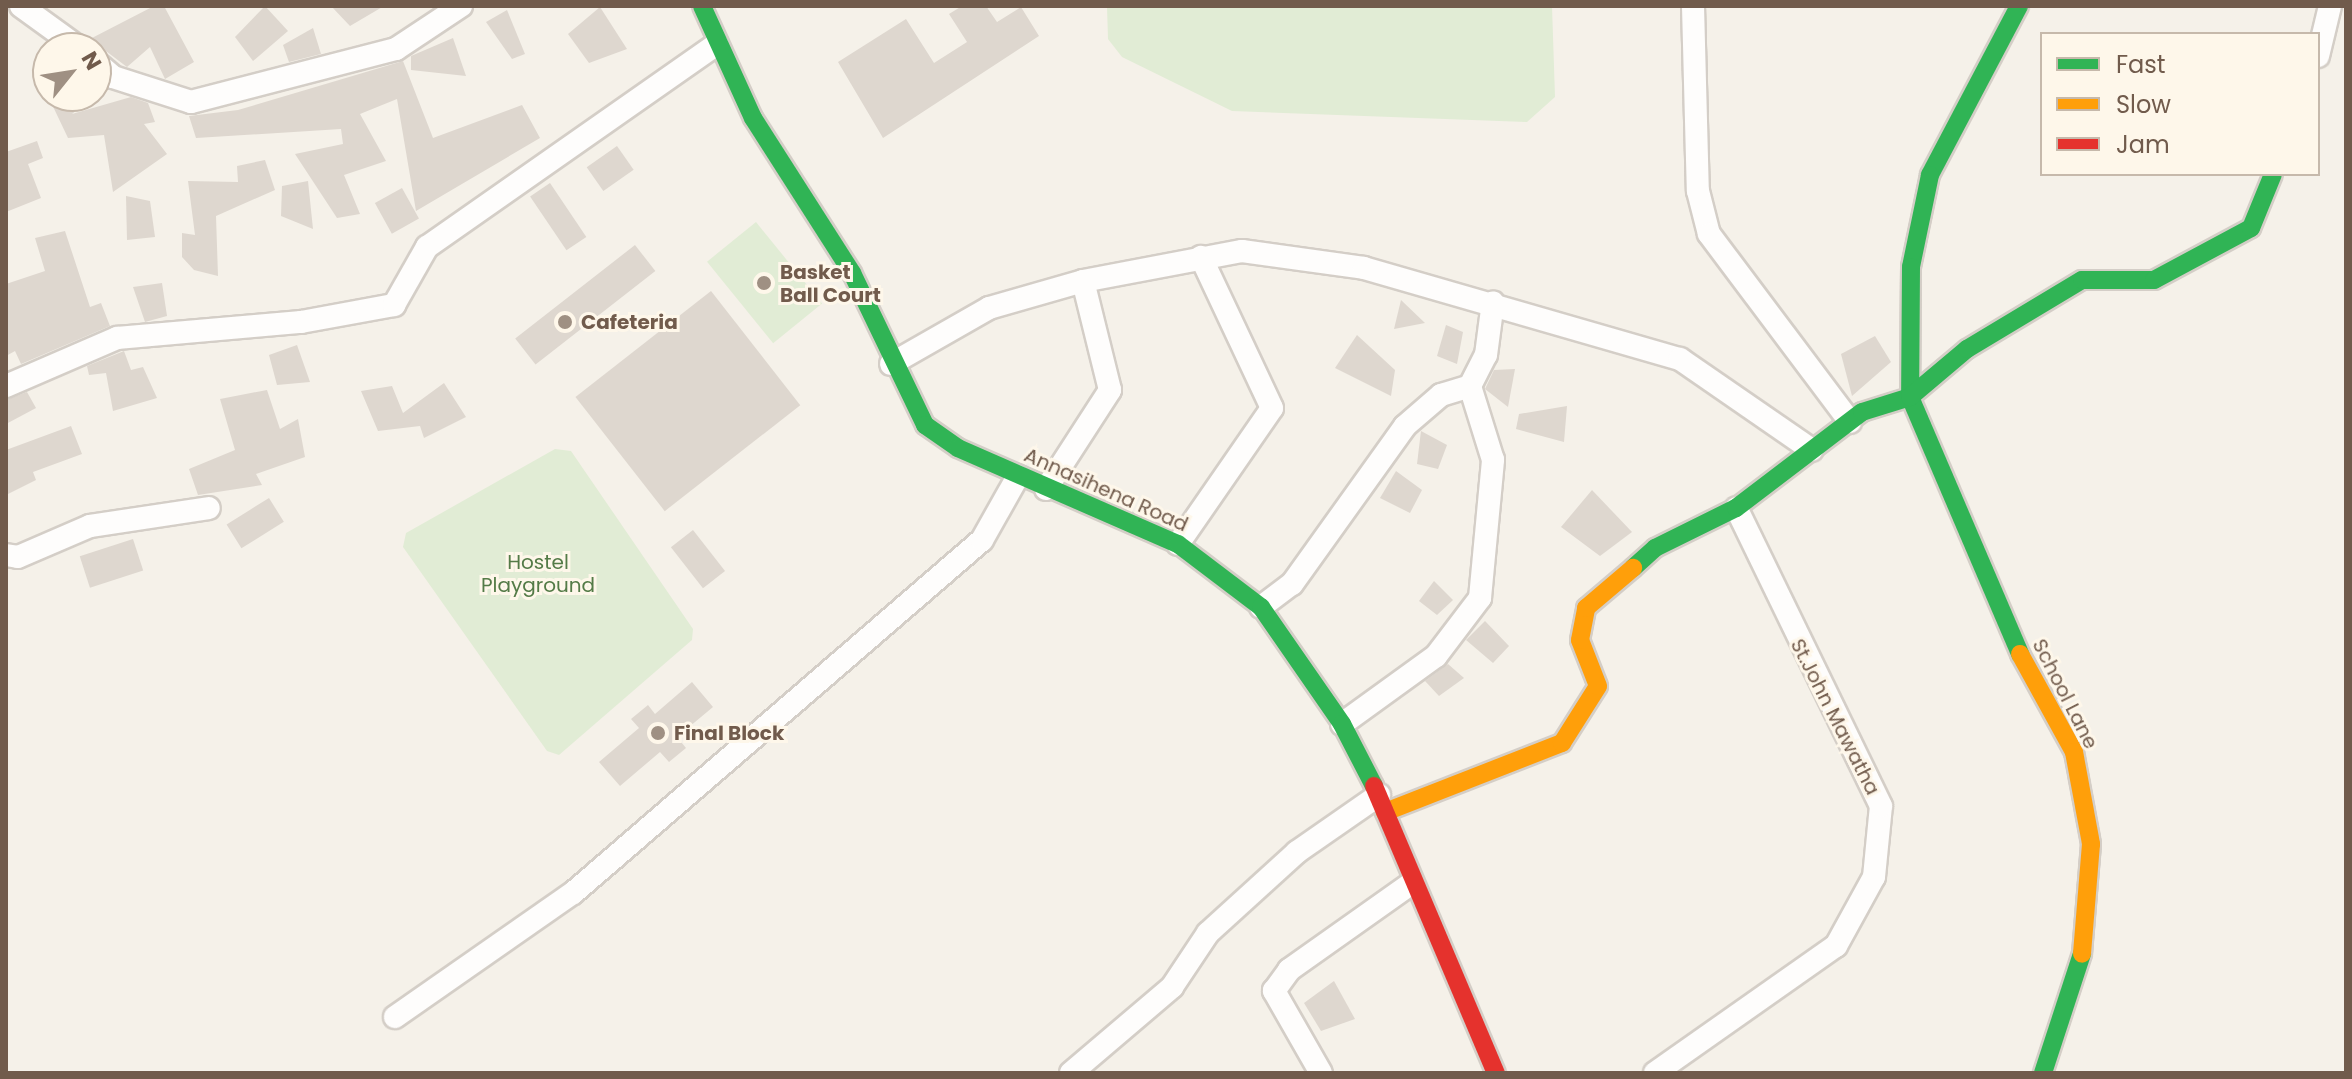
<!DOCTYPE html>
<style>
body{margin:0}
#map{position:relative;width:2352px;height:1079px;overflow:hidden;background:#f5f1e9;font-family:Poppins,sans-serif}
div>[style]{position:absolute}
.green>*{inset:0;background:#e1ecd5;transform-origin:0 0}
.building>*{inset:0;background:#ded7cf;transform-origin:0 0}
.roads{filter:drop-shadow(2px 0 #d4cec7) drop-shadow(-2px 0 #d4cec7) drop-shadow(0 2px #d4cec7) drop-shadow(0 -2px #d4cec7)}
.street>*{height:22px;margin:-11px;padding:0 11px;transform-origin:11px;border-radius:11px;background:#fefdfc}
.fast>*{height:18px;margin:-9px;padding:0 9px;transform-origin:9px;border-radius:9px;background:#30b455}
.slow>*{height:18px;margin:-9px;padding:0 9px;transform-origin:9px;border-radius:9px;background:#ff9f0a}
.jam>*{height:18px;margin:-9px;padding:0 9px;transform-origin:9px;border-radius:9px;background:#e5322d}
.dots>*{width:22px;height:22px;translate:-50% -50%;box-sizing:border-box;border:4px solid #fef7ea;border-radius:50%}
span{translate:-50% -50%;white-space:nowrap;text-align:center;line-height:1.15;-webkit-text-stroke:6px #fef7ea;paint-order:stroke}
.poi-label{font-size:20px;color:#715b4c;font-weight:700}
.left{translate:0 -50%;text-align:left}
.street-label{font-size:20px;color:#715b4c}
.park-label{font-size:20px;color:#547b47}
.frame{position:absolute;inset:0;border:8px solid #715b4c;pointer-events:none}
.legend{position:absolute;left:2040px;top:32px;width:280px;height:144px;box-sizing:border-box;background:#fef7ea;border:2px solid #c6b9ab;margin:0;padding:10px 14px;list-style:none;font-size:24px;color:#715b4c}
.legend li{display:flex;align-items:center;gap:16px;height:40px}
.legend b{width:40px;border:2px solid #c6b9ab}
.north{position:absolute;left:32px;top:32px;width:80px;height:80px;box-sizing:border-box;background:#fef7ea;border:2px solid #c6b9ab;border-radius:50%;rotate:60deg;font-size:22px;font-weight:700;line-height:32px;text-align:center;color:#715b4c}
.north::after{content:'';display:block;margin:auto;width:28px;height:36px;background:#9f9083;clip-path:polygon(50% 0,100% 100%,50% 72%,0 100%)}
</style>
<div id="map">
<div class="green">
<i style="clip-path:polygon(1107px 6px,1552px 6px,1555px 97px,1527px 122px,1232px 111px,1122px 57px,1108px 39px)"></i>
<i style="left:756px;top:222px;width:105px;height:63px;rotate:51deg"></i>
<i style="clip-path:polygon(555px 449px,571px 451px,693px 629px,692px 640px,559px 755px,547px 751px,403px 547px,406px 533px)"></i>
</div>
<div class="building">
<i style="clip-path:polygon(154px 6px,164px 6px,194px 62px,165px 79px,150px 47px,127px 67px,90px 39px)"></i>
<i style="clip-path:polygon(265px 6px,288px 31px,253px 61px,235px 37px)"></i>
<i style="clip-path:polygon(331px 6px,384px 6px,350px 26px)"></i>
<i style="clip-path:polygon(962px 6px,986px 6px,997px 22px,1021px 7px,1039px 36px,883px 138px,838px 62px,906px 19px,934px 63px,967px 42px,949px 14px)"></i>
<i style="clip-path:polygon(600px 7px,627px 49px,589px 63px,568px 34px)"></i>
<i style="clip-path:polygon(507px 10px,525px 54px,512px 59px,486px 22px)"></i>
<i style="clip-path:polygon(313px 28px,321px 54px,289px 62px,283px 45px)"></i>
<i style="clip-path:polygon(453px 38px,466px 76px,411px 70px,411px 56px)"></i>
<i style="clip-path:polygon(403px 61px,433px 138px,522px 105px,540px 138px,416px 211px,397px 99px,360px 114px,386px 161px,344px 175px,360px 214px,337px 218px,295px 154px,343px 144px,341px 129px,196px 138px,189px 116px,238px 110px)"></i>
<i style="clip-path:polygon(48px 96px,93px 96px,72px 114px,131px 97px,148px 103px,155px 122px,144px 124px,167px 154px,113px 192px,104px 135px,68px 138px)"></i>
<i style="clip-path:polygon(37px 141px,43px 158px,28px 164px,41px 198px,6px 212px,6px 152px)"></i>
<i style="left:617px;top:146px;width:29px;height:37px;rotate:55deg"></i>
<i style="clip-path:polygon(265px 160px,275px 190px,216px 216px,218px 276px,194px 270px,182px 257px,182px 233px,195px 235px,188px 181px,238px 182px,237px 166px)"></i>
<i style="clip-path:polygon(308px 181px,313px 229px,281px 216px,282px 186px)"></i>
<i style="left:550px;top:183px;width:65px;height:24px;rotate:56deg"></i>
<i style="left:402px;top:188px;width:35px;height:31px;rotate:61deg"></i>
<i style="clip-path:polygon(126px 196px,150px 201px,155px 237px,127px 240px)"></i>
<i style="clip-path:polygon(65px 231px,90px 307px,101px 303px,110px 326px,21px 364px,15px 351px,6px 356px,6px 284px,45px 271px,35px 238px)"></i>
<i style="left:635px;top:245px;width:33px;height:152px;rotate:52deg"></i>
<i style="clip-path:polygon(162px 283px,167px 316px,145px 322px,133px 287px)"></i>
<i style="left:711px;top:291px;width:145px;height:172px;rotate:52deg"></i>
<i style="clip-path:polygon(1401px 300px,1425px 323px,1394px 329px)"></i>
<i style="clip-path:polygon(1446px 325px,1463px 332px,1457px 364px,1437px 356px)"></i>
<i style="clip-path:polygon(1357px 335px,1395px 370px,1391px 396px,1335px 368px)"></i>
<i style="clip-path:polygon(1875px 336px,1891px 362px,1852px 396px,1841px 354px)"></i>
<i style="clip-path:polygon(297px 345px,310px 382px,277px 385px,269px 355px)"></i>
<i style="clip-path:polygon(124px 351px,131px 370px,143px 367px,157px 398px,113px 411px,106px 373px,89px 375px,87px 366px)"></i>
<i style="clip-path:polygon(1515px 369px,1508px 407px,1485px 389px,1494px 370px)"></i>
<i style="clip-path:polygon(444px 383px,466px 417px,424px 438px,420px 426px,378px 431px,361px 391px,392px 386px,403px 413px)"></i>
<i style="clip-path:polygon(267px 390px,280px 429px,298px 419px,305px 457px,256px 474px,262px 485px,198px 495px,189px 469px,235px 450px,220px 399px)"></i>
<i style="clip-path:polygon(27px 392px,36px 408px,6px 424px,6px 400px)"></i>
<i style="clip-path:polygon(1567px 406px,1564px 442px,1516px 429px,1519px 414px)"></i>
<i style="clip-path:polygon(71px 426px,82px 454px,33px 472px,36px 480px,6px 495px,6px 450px)"></i>
<i style="clip-path:polygon(1421px 431px,1447px 445px,1438px 469px,1417px 464px)"></i>
<i style="clip-path:polygon(1396px 471px,1422px 490px,1410px 513px,1380px 498px)"></i>
<i style="clip-path:polygon(1592px 490px,1632px 532px,1600px 556px,1561px 527px)"></i>
<i style="left:269px;top:498px;width:28px;height:50px;rotate:58deg"></i>
<i style="left:693px;top:530px;width:52px;height:28px;rotate:52deg"></i>
<i style="left:133px;top:539px;width:33px;height:56px;rotate:72deg"></i>
<i style="clip-path:polygon(1434px 581px,1453px 600px,1437px 615px,1419px 601px)"></i>
<i style="clip-path:polygon(1485px 621px,1509px 646px,1493px 663px,1466px 640px)"></i>
<i style="clip-path:polygon(1448px 664px,1464px 678px,1439px 696px,1425px 681px)"></i>
<i style="clip-path:polygon(692px 682px,713px 707px,677px 737px,686px 748px,669px 762px,660px 752px,620px 786px,599px 762px,639px 728px,631px 719px,648px 705px,655px 714px)"></i>
<i style="clip-path:polygon(1334px 981px,1355px 1019px,1321px 1031px,1304px 1003px)"></i>
</div>
<div class="roads">
<div class="street">
<i style="left:21px;top:6px;width:72px;rotate:35.9deg"></i>
<i style="left:1693px;top:6px;width:185px;rotate:88.5deg"></i>
<i style="left:1698px;top:191px;width:44px;rotate:75.7deg"></i>
<i style="left:1709px;top:234px;width:235px;rotate:53.1deg"></i>
<i style="left:2318px;top:56px;width:51px;rotate:-76.5deg"></i>
<i style="left:96px;top:62px;width:23px;rotate:41deg"></i>
<i style="left:113px;top:77px;width:82px;rotate:17.8deg"></i>
<i style="left:191px;top:102px;width:212px;rotate:-14.5deg"></i>
<i style="left:396px;top:49px;width:78px;rotate:-33.5deg"></i>
<i style="left:891px;top:364px;width:113px;rotate:-29.7deg"></i>
<i style="left:989px;top:308px;width:98px;rotate:-16deg"></i>
<i style="left:1083px;top:281px;width:162px;rotate:-10.7deg"></i>
<i style="left:1242px;top:251px;width:123px;rotate:7.9deg"></i>
<i style="left:1364px;top:268px;width:329px;rotate:16.1deg"></i>
<i style="left:1680px;top:359px;width:160px;rotate:34.6deg"></i>
<i style="left:6px;top:386px;width:121px;rotate:-23.4deg"></i>
<i style="left:117px;top:338px;width:185px;rotate:-5deg"></i>
<i style="left:301px;top:322px;width:95px;rotate:-10.4deg"></i>
<i style="left:394px;top:305px;width:67px;rotate:-60.4deg"></i>
<i style="left:427px;top:247px;width:354px;rotate:-35deg"></i>
<i style="left:1046px;top:489px;width:118px;rotate:-57.1deg"></i>
<i style="left:1110px;top:390px;width:112px;rotate:-103.9deg"></i>
<i style="left:1178px;top:544px;width:165px;rotate:-55.3deg"></i>
<i style="left:1272px;top:408px;width:167px;rotate:-115.2deg"></i>
<i style="left:6px;top:555px;width:12px;rotate:9deg"></i>
<i style="left:18px;top:557px;width:78px;rotate:-23.3deg"></i>
<i style="left:90px;top:526px;width:120px;rotate:-8.6deg"></i>
<i style="left:1261px;top:607px;width:39px;rotate:-37deg"></i>
<i style="left:1292px;top:584px;width:194px;rotate:-54.4deg"></i>
<i style="left:1405px;top:426px;width:48px;rotate:-40.7deg"></i>
<i style="left:1441px;top:395px;width:30px;rotate:-17deg"></i>
<i style="left:1470px;top:386px;width:35px;rotate:-63deg"></i>
<i style="left:1486px;top:355px;width:53px;rotate:-82.5deg"></i>
<i style="left:1342px;top:724px;width:116px;rotate:-35.9deg"></i>
<i style="left:1436px;top:656px;width:73px;rotate:-52.8deg"></i>
<i style="left:1480px;top:598px;width:139px;rotate:-84.6deg"></i>
<i style="left:1493px;top:460px;width:77px;rotate:-107.3deg"></i>
<i style="left:395px;top:1017px;width:217px;rotate:-34.9deg"></i>
<i style="left:573px;top:893px;width:540px;rotate:-40.8deg"></i>
<i style="left:982px;top:540px;width:73px;rotate:-60.6deg"></i>
<i style="left:1071px;top:1073px;width:133px;rotate:-40.4deg"></i>
<i style="left:1172px;top:987px;width:65px;rotate:-56.3deg"></i>
<i style="left:1208px;top:933px;width:120px;rotate:-42.3deg"></i>
<i style="left:1297px;top:852px;width:100px;rotate:-34.8deg"></i>
<i style="left:1321px;top:1073px;width:95px;rotate:-119.8deg"></i>
<i style="left:1274px;top:991px;width:26px;rotate:-54deg"></i>
<i style="left:1289px;top:970px;width:151px;rotate:-35.3deg"></i>
<i style="left:1655px;top:1073px;width:221px;rotate:-35.1deg"></i>
<i style="left:1836px;top:946px;width:79px;rotate:-61.2deg"></i>
<i style="left:1874px;top:877px;width:71px;rotate:-84.4deg"></i>
<i style="left:1881px;top:806px;width:331px;rotate:-115.9deg"></i>
</div>
<div class="fast">
<i style="left:702px;top:6px;width:123px;rotate:65.5deg"></i>
<i style="left:753px;top:118px;width:184px;rotate:57.4deg"></i>
<i style="left:852px;top:273px;width:169px;rotate:64.3deg"></i>
<i style="left:925px;top:425px;width:40px;rotate:34.9deg"></i>
<i style="left:958px;top:448px;width:240px;rotate:23.6deg"></i>
<i style="left:1178px;top:544px;width:104px;rotate:37.2deg"></i>
<i style="left:1261px;top:607px;width:142px;rotate:55.3deg"></i>
<i style="left:1342px;top:724px;width:70px;rotate:62.7deg"></i>
<i style="left:2019px;top:6px;width:191px;rotate:117.8deg"></i>
<i style="left:1930px;top:175px;width:94px;rotate:101.7deg"></i>
<i style="left:1911px;top:267px;width:130px;rotate:90.4deg"></i>
<i style="left:1910px;top:397px;width:280px;rotate:66.8deg"></i>
<i style="left:1633px;top:568px;width:30px;rotate:-42deg"></i>
<i style="left:1655px;top:548px;width:90px;rotate:-26.3deg"></i>
<i style="left:1736px;top:508px;width:158px;rotate:-37.3deg"></i>
<i style="left:1862px;top:412px;width:50px;rotate:-17.4deg"></i>
<i style="left:1910px;top:397px;width:75px;rotate:-40.1deg"></i>
<i style="left:1967px;top:349px;width:134px;rotate:-31deg"></i>
<i style="left:2082px;top:280px;width:72px"></i>
<i style="left:2154px;top:280px;width:110px;rotate:-28.2deg"></i>
<i style="left:2251px;top:228px;width:58px;rotate:-67.8deg"></i>
<i style="left:2043px;top:1073px;width:125px;rotate:-71.9deg"></i>
</div>
<div class="slow">
<i style="left:2020px;top:654px;width:112px;rotate:61.1deg"></i>
<i style="left:2074px;top:752px;width:94px;rotate:79.5deg"></i>
<i style="left:2091px;top:844px;width:110px;rotate:94.7deg"></i>
<i style="left:1385px;top:812px;width:190px;rotate:-21.3deg"></i>
<i style="left:1562px;top:743px;width:67px;rotate:-57.7deg"></i>
<i style="left:1598px;top:686px;width:49px;rotate:-111.4deg"></i>
<i style="left:1580px;top:640px;width:33px;rotate:-79deg"></i>
<i style="left:1586px;top:608px;width:62px;rotate:-40.4deg"></i>
</div>
<div class="jam">
<i style="left:1374px;top:786px;width:312px;rotate:67deg"></i>
</div>
</div>
<div class="dots">
<i style="left:764px;top:283px;background:#9f9083"></i>
<i style="left:565px;top:322px;background:#9f9083"></i>
<i style="left:658px;top:733px;background:#9f9083"></i>
</div>
<div class="poi-label">
<span class="left" style="left:780px;top:284px">Basket<br>Ball Court</span>
<span class="left" style="left:581px;top:322px">Cafeteria</span>
<span class="left" style="left:674px;top:733px">Final Block</span>
</div>
<div class="street-label">
<span style="left:1106px;top:490px;rotate:24deg">Annasihena Road</span>
<span style="left:2065px;top:694px;rotate:63deg">School Lane</span>
<span style="left:1835px;top:717px;rotate:63deg">St.John Mawatha</span>
</div>
<div class="park-label">
<span style="left:538px;top:574px">Hostel<br>Playground</span>
</div>
<div class="frame"></div>
<ul class="legend">
<li><b style="height:10px;background:#30b455"></b>Fast</li>
<li><b style="height:10px;background:#ff9f0a"></b>Slow</li>
<li><b style="height:10px;background:#e5322d"></b>Jam</li>
</ul>
<div class="north">N</div>
</div>
